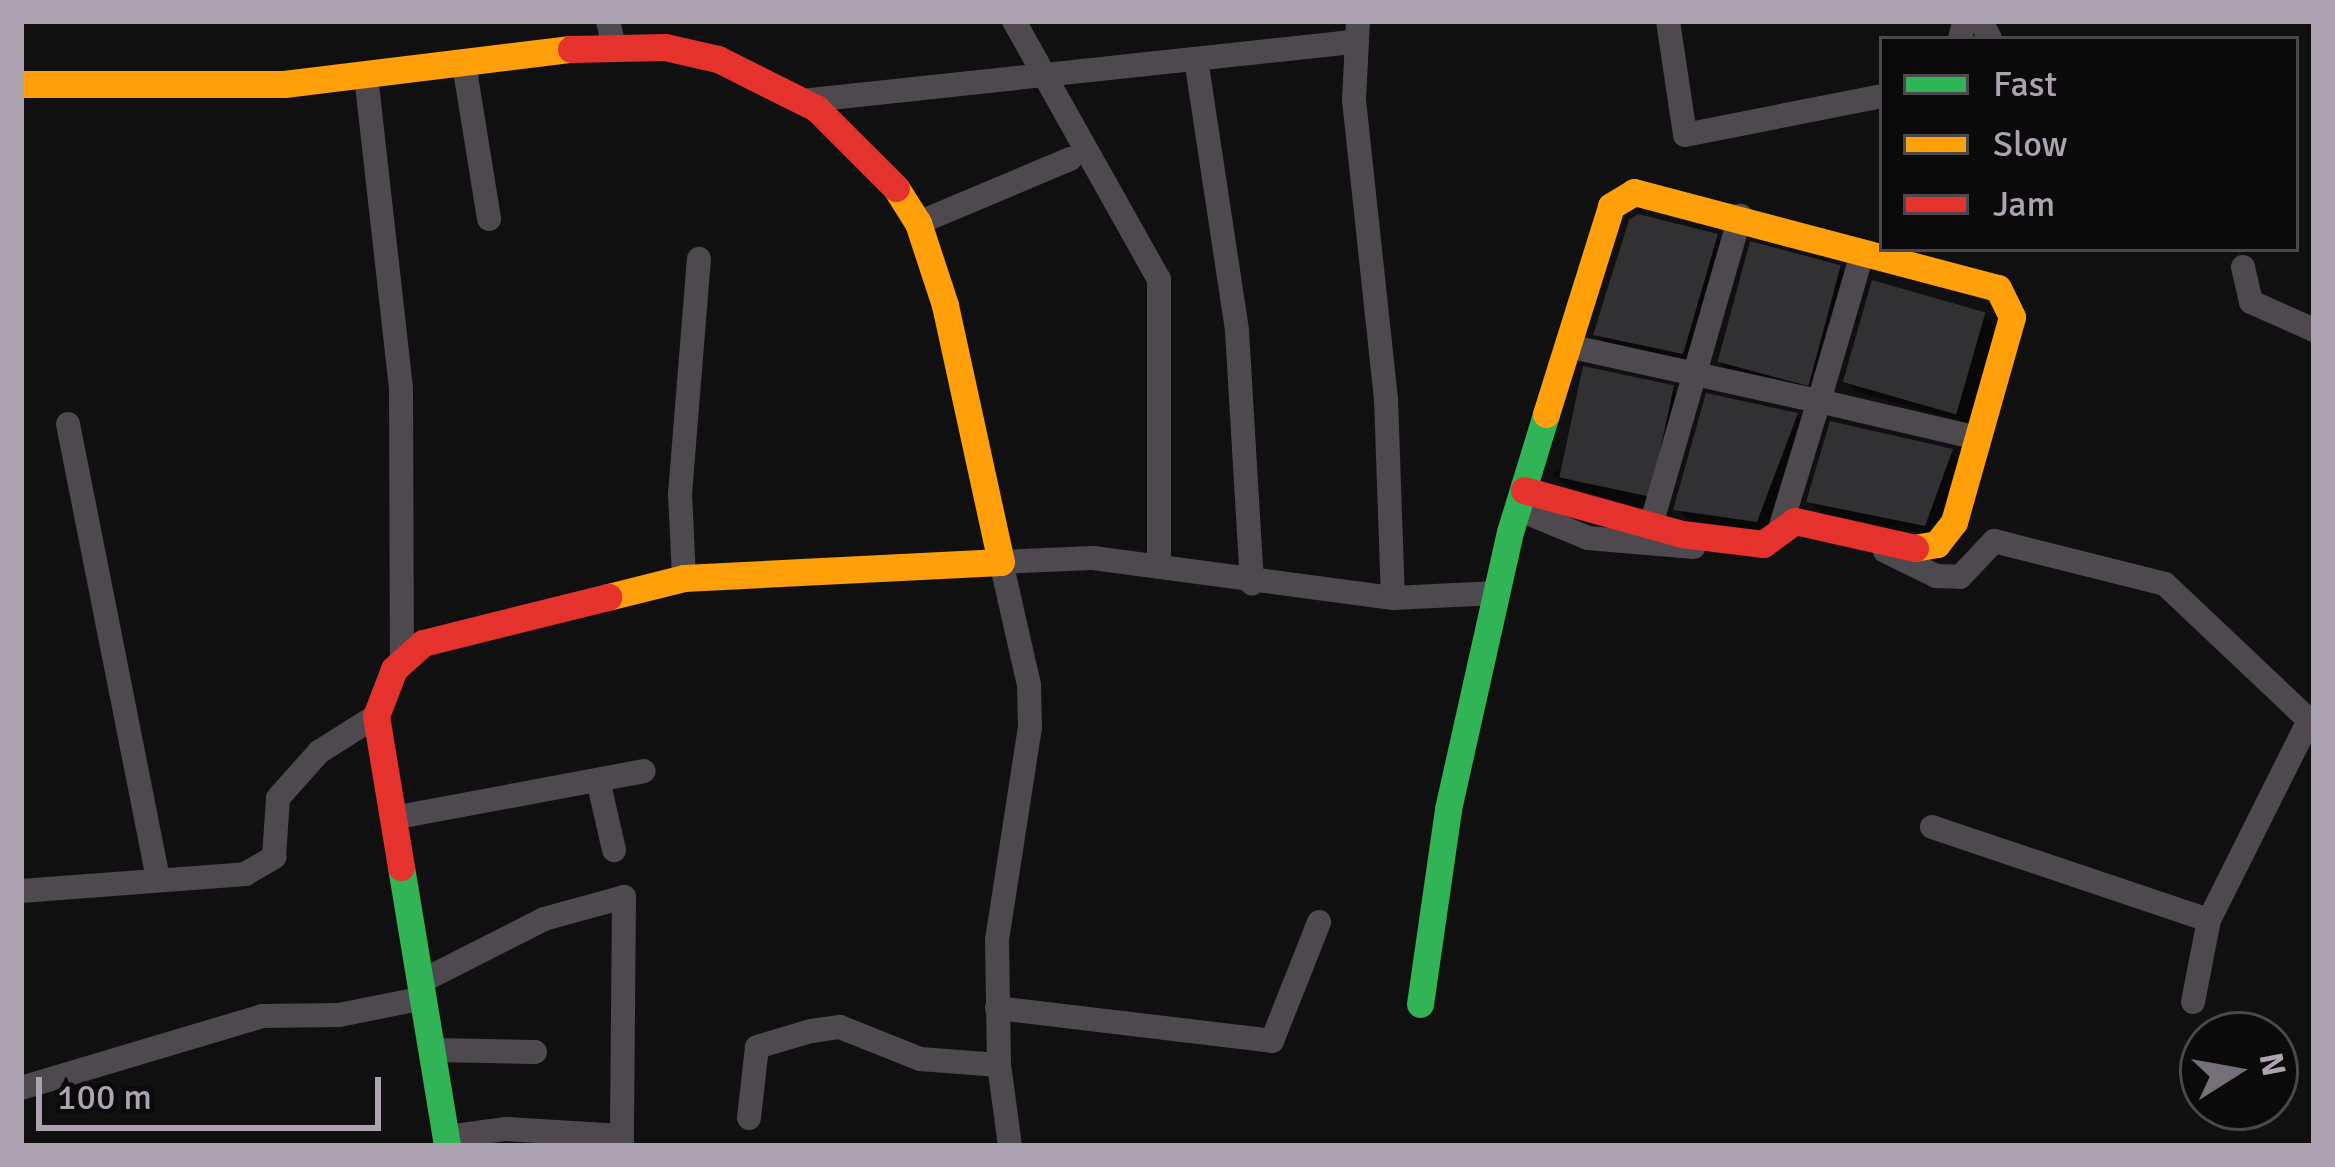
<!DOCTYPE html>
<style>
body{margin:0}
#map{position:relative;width:2335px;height:1167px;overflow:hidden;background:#101010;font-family:Signika,sans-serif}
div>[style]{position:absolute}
.shadow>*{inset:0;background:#0007}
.building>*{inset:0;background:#313032;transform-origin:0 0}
.street>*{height:24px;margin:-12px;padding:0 12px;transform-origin:12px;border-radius:12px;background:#4d494e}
.fast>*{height:27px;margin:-13.5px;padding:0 13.5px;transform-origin:13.5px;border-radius:13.5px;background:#30b455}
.slow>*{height:27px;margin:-13.5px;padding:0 13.5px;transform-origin:13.5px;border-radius:13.5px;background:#ff9f0a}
.jam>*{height:27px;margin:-13.5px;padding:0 13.5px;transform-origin:13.5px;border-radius:13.5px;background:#e5322d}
span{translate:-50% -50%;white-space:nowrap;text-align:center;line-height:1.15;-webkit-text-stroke:9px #0b0a0b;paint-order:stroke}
.frame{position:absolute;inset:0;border:24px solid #aca2b0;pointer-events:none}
.legend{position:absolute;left:1879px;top:36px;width:420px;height:216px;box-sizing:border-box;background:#0b0a0b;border:3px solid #4b474d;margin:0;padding:15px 21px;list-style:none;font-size:36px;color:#aca2b0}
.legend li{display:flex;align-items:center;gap:24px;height:60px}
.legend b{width:60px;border:3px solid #4b474d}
.north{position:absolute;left:2179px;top:1011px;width:120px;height:120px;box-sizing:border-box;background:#0b0a0b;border:3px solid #4b474d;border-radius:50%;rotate:79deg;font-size:33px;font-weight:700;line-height:48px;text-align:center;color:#aca2b0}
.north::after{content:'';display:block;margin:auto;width:42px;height:54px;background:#756f78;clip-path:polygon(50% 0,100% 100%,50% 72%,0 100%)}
.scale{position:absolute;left:36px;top:1077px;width:345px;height:54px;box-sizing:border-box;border:6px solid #aca2b0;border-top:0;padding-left:15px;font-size:36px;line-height:42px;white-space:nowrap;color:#aca2b0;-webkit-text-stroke:9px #0b0a0b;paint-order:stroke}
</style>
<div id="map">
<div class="shadow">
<i style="clip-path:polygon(1716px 237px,1728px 249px,1694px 364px,1608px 345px,1597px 334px)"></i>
<i style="clip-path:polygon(1840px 269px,1852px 280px,1819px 392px,1730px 372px,1719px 361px)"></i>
<i style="clip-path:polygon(1984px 314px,1996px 326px,1974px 425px,1857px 392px,1845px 381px)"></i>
<i style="clip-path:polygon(1672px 389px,1684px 400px,1652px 511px,1565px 486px,1553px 474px)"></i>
<i style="clip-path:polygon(1797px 416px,1808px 428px,1769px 532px,1688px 520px,1676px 509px)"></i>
<i style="clip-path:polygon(1951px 452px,1963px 463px,1936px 536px,1820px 513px,1809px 501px)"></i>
</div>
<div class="building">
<i style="clip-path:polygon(1638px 214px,1718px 234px,1683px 354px,1593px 335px,1629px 220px)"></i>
<i style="left:1750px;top:241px;width:94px;height:125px;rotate:15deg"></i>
<i style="left:1872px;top:280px;width:118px;height:106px;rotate:16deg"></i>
<i style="left:1583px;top:366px;width:93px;height:114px;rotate:12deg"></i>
<i style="clip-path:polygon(1706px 393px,1798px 413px,1757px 522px,1673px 510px)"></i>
<i style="clip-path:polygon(1830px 421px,1953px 449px,1925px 526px,1806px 502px)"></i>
</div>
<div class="street">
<i style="left:608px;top:21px;width:26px;rotate:77deg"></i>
<i style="left:1014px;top:21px;width:296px;rotate:60.7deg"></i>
<i style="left:1159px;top:279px;width:288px;rotate:90deg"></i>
<i style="left:1358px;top:21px;width:79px;rotate:92.9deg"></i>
<i style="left:1354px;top:100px;width:301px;rotate:83.9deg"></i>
<i style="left:1386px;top:399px;width:199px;rotate:88deg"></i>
<i style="left:1668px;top:21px;width:115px;rotate:81.5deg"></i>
<i style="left:1685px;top:135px;width:201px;rotate:-11.2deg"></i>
<i style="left:1981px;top:21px;width:20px;rotate:63deg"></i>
<i style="left:1960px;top:39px;width:18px;rotate:-77deg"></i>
<i style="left:1196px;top:59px;width:275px;rotate:81.4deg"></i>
<i style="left:1237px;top:331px;width:253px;rotate:86.6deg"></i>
<i style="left:464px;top:64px;width:157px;rotate:80.8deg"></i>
<i style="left:366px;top:76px;width:314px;rotate:83.6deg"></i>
<i style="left:401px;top:388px;width:274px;rotate:89.8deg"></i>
<i style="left:802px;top:101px;width:553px;rotate:-6.12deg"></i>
<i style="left:918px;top:223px;width:165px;rotate:-22.8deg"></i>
<i style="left:2243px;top:267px;width:36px;rotate:77deg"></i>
<i style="left:2251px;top:302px;width:69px;rotate:24deg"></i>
<i style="left:1568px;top:346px;width:257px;rotate:12.4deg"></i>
<i style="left:1819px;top:401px;width:156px;rotate:-73.7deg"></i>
<i style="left:68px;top:424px;width:464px;rotate:78.8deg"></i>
<i style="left:1518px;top:509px;width:76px;rotate:22.5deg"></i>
<i style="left:1588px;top:538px;width:106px;rotate:4.9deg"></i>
<i style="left:1651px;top:525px;width:322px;rotate:-73.9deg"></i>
<i style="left:1780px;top:529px;width:134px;rotate:-73.1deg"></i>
<i style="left:1819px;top:401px;width:163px;rotate:13.1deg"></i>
<i style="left:1885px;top:551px;width:57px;rotate:26.1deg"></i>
<i style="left:1936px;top:576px;width:24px;rotate:2deg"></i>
<i style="left:1960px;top:577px;width:50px;rotate:-46.6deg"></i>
<i style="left:1994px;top:541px;width:176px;rotate:14.1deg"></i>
<i style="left:2165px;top:584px;width:205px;rotate:43.4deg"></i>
<i style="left:684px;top:578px;width:84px;rotate:-92.7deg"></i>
<i style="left:680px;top:494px;width:236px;rotate:-85.4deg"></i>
<i style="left:598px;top:780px;width:72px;rotate:77.1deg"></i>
<i style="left:393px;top:818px;width:255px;rotate:-10.6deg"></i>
<i style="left:1932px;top:827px;width:292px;rotate:18.6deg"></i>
<i style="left:21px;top:891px;width:225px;rotate:-4.3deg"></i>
<i style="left:245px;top:874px;width:34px;rotate:-30deg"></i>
<i style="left:274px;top:857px;width:59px;rotate:-86.1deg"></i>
<i style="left:278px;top:798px;width:62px;rotate:-48.3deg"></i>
<i style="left:319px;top:752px;width:67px;rotate:-32.3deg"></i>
<i style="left:422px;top:981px;width:137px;rotate:-26.9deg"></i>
<i style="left:544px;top:919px;width:83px;rotate:-15.4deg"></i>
<i style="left:624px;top:897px;width:249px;rotate:90.5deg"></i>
<i style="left:2193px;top:1002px;width:84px;rotate:-79deg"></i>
<i style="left:2209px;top:920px;width:221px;rotate:-63.4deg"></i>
<i style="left:997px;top:1008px;width:277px;rotate:6.8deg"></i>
<i style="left:1272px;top:1041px;width:128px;rotate:-68.4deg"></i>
<i style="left:433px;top:1050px;width:102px;rotate:1.1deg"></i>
<i style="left:21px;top:1088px;width:252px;rotate:-16.6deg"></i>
<i style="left:262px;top:1016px;width:77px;rotate:-0.7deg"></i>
<i style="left:339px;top:1015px;width:87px;rotate:-11.3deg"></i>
<i style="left:749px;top:1118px;width:71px;rotate:-83.6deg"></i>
<i style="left:757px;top:1047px;width:56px;rotate:-16.5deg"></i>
<i style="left:811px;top:1031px;width:29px;rotate:-8deg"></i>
<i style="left:840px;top:1027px;width:86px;rotate:21.8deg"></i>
<i style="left:920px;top:1059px;width:79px;rotate:4.3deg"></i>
<i style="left:446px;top:1137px;width:61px;rotate:-7.6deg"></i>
<i style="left:506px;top:1129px;width:116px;rotate:3.5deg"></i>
<i style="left:1010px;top:1146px;width:82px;rotate:-97.7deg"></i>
<i style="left:999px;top:1065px;width:125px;rotate:-90.9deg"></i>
<i style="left:997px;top:940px;width:216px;rotate:-81.2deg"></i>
<i style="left:1030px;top:727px;width:42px;rotate:-91.4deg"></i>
<i style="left:1029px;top:685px;width:126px;rotate:-102.8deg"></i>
<i style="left:1001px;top:562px;width:92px;rotate:-2.5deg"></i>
<i style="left:1093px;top:558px;width:303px;rotate:7.6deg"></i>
<i style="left:1393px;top:598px;width:104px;rotate:-2.8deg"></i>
</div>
<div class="fast">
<i style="left:401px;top:867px;width:283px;rotate:80.6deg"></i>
<i style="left:1420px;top:1004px;width:197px;rotate:-81.8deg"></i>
<i style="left:1448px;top:809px;width:284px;rotate:-77.4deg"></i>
<i style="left:1510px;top:532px;width:123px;rotate:-73deg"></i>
</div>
<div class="slow">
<i style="left:21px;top:84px;width:263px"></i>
<i style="left:284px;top:84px;width:289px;rotate:-7deg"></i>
<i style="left:1546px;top:414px;width:218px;rotate:-72.6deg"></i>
<i style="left:1611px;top:206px;width:27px;rotate:-31deg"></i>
<i style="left:1634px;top:192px;width:376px;rotate:14.8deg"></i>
<i style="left:1998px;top:288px;width:32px;rotate:64deg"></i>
<i style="left:2012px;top:317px;width:213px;rotate:105.8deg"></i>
<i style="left:1954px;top:522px;width:28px;rotate:128deg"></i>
<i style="left:1937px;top:544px;width:22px;rotate:170deg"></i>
<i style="left:608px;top:597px;width:78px;rotate:-14deg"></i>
<i style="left:684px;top:578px;width:317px;rotate:-2.9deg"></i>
<i style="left:1001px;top:562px;width:263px;rotate:-102.3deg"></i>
<i style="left:945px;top:305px;width:86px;rotate:-108.2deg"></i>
<i style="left:918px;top:223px;width:41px;rotate:-122.2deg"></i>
</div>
<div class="jam">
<i style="left:571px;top:49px;width:94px;rotate:-1.2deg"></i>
<i style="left:665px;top:47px;width:54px;rotate:12.8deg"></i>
<i style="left:718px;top:59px;width:110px;rotate:26.6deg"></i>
<i style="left:816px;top:108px;width:113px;rotate:45deg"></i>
<i style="left:1524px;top:490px;width:164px;rotate:15.6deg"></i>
<i style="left:1682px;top:534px;width:82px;rotate:7deg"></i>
<i style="left:1763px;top:544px;width:39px;rotate:-36deg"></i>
<i style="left:1795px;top:521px;width:123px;rotate:12.7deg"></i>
<i style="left:401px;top:867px;width:153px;rotate:-99.4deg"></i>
<i style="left:376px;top:716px;width:50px;rotate:-69deg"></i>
<i style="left:394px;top:669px;width:39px;rotate:-42deg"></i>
<i style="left:423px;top:643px;width:191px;rotate:-14deg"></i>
</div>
<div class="frame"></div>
<ul class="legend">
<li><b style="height:15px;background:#30b455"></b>Fast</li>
<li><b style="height:15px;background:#ff9f0a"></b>Slow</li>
<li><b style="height:15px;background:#e5322d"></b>Jam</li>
</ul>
<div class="north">N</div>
<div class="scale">100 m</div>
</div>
